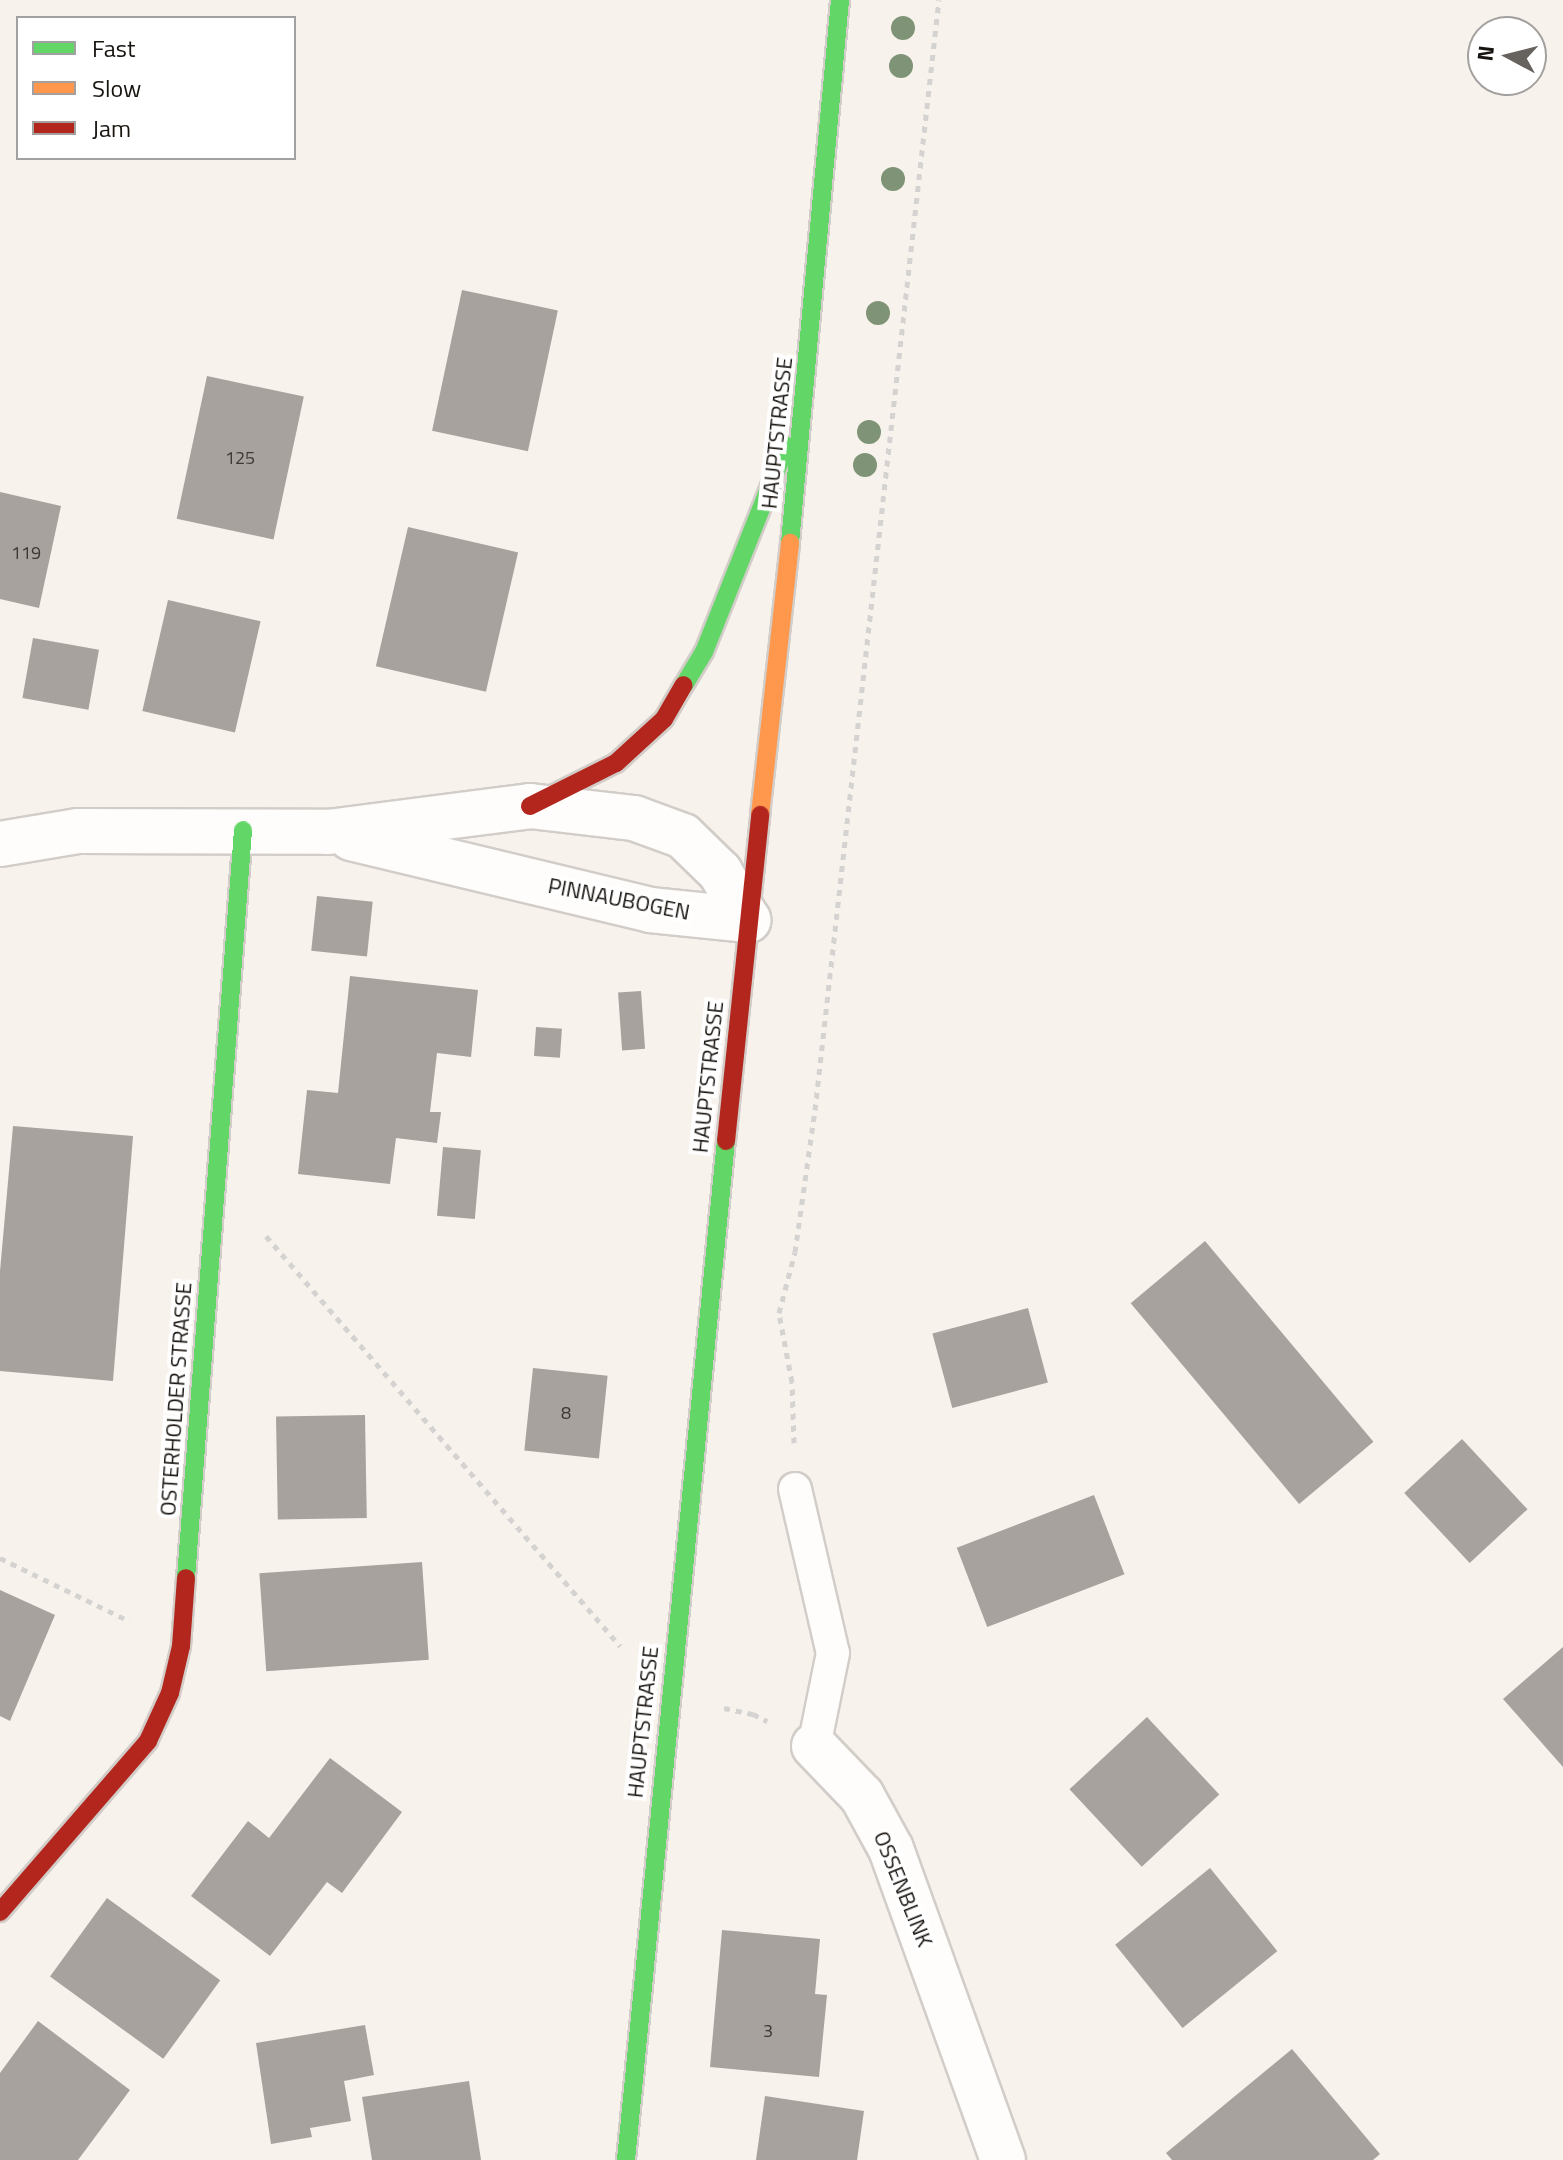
<!DOCTYPE html>
<style>
body{margin:0}
#map{position:relative;width:1563px;height:2160px;overflow:hidden;background:#f8f2ec;font-family:"Titillium Web",sans-serif}
div>[style]{position:absolute}
.building>*{inset:0;background:#a7a29d;transform-origin:0 0}
.path>*{height:5px;margin-top:-2.5px;transform-origin:0;background:repeating-linear-gradient(90deg,#d4d3d1 0 6px,transparent 0 12px)}
.roads{filter:drop-shadow(2px 0 #d2cdc8) drop-shadow(-2px 0 #d2cdc8) drop-shadow(0 2px #d2cdc8) drop-shadow(0 -2px #d2cdc8)}
.lane>*{height:32px;margin:-16px;padding:0 16px;transform-origin:16px;border-radius:16px;background:#fefdfc}
.street>*{height:44px;margin:-22px;padding:0 22px;transform-origin:22px;border-radius:22px;background:#fefdfc}
.fast>*{height:18px;margin:-9px;padding:0 9px;transform-origin:9px;border-radius:9px;background:#63d668}
.slow>*{height:18px;margin:-9px;padding:0 9px;transform-origin:9px;border-radius:9px;background:#ff974d}
.jam>*{height:18px;margin:-9px;padding:0 9px;transform-origin:9px;border-radius:9px;background:#b3261e}
.trees>*{width:24px;height:24px;margin:-12px;border-radius:50%;background:#7f9376}
span{translate:-50% -50%;white-space:nowrap;text-align:center;line-height:1.15;-webkit-text-stroke:8px #fff;paint-order:stroke}
.number-label{font-size:18px;color:#3c3833}
.number-label span{-webkit-text-stroke-width:0}
.street-label{font-size:22px;color:#181410}
.legend{position:absolute;left:16px;top:16px;width:280px;height:144px;box-sizing:border-box;background:#fff;border:2px solid #a3a19f;margin:0;padding:10px 14px;list-style:none;font-size:24px;color:#181410}
.legend li{display:flex;align-items:center;gap:16px;height:40px}
.legend b{width:40px;border:2px solid #a3a19f}
.north{position:absolute;left:1467px;top:16px;width:80px;height:80px;box-sizing:border-box;background:#fff;border:2px solid #a3a19f;border-radius:50%;rotate:277deg;font-size:22px;font-weight:700;line-height:32px;text-align:center;color:#181410}
.north::after{content:'';display:block;margin:auto;width:28px;height:36px;background:#66625d;clip-path:polygon(50% 0,100% 100%,50% 72%,0 100%)}
</style>
<div id="map">
<div class="building">
<i style="left:462px;top:290px;width:98px;height:144px;rotate:12deg"></i>
<i style="left:207px;top:376px;width:99px;height:146px;rotate:12deg"></i>
<i style="clip-path:polygon(0 492px,61px 506px,39px 608px,0 599px)"></i>
<i style="left:408px;top:527px;width:113px;height:143px;rotate:13deg"></i>
<i style="left:168px;top:600px;width:95px;height:114px;rotate:13deg"></i>
<i style="left:33px;top:638px;width:67px;height:61px;rotate:10deg"></i>
<i style="left:317px;top:896px;width:56px;height:55px;rotate:6deg"></i>
<i style="clip-path:polygon(350px 976px,478px 990px,471px 1057px,437px 1053px,430px 1112px,441px 1112px,437px 1143px,396px 1138px,390px 1184px,298px 1174px,307px 1090px,338px 1093px)"></i>
<i style="left:641px;top:991px;width:58px;height:23px;rotate:86deg"></i>
<i style="left:536px;top:1027px;width:26px;height:29px;rotate:4deg"></i>
<i style="clip-path:polygon(13px 1126px,133px 1136px,113px 1381px,0 1371px,0 1271px)"></i>
<i style="left:443px;top:1147px;width:38px;height:69px;rotate:5deg"></i>
<i style="left:1205px;top:1241px;width:262px;height:97px;rotate:50deg"></i>
<i style="left:1028px;top:1308px;width:77px;height:99px;rotate:75deg"></i>
<i style="left:533px;top:1368px;width:75px;height:83px;rotate:6deg"></i>
<i style="left:365px;top:1415px;width:103px;height:89px;rotate:89deg"></i>
<i style="left:1462px;top:1439px;width:96px;height:79px;rotate:47deg"></i>
<i style="left:1094px;top:1495px;width:85px;height:147px;rotate:69deg"></i>
<i style="left:422px;top:1562px;width:98px;height:163px;rotate:86deg"></i>
<i style="clip-path:polygon(0 1590px,55px 1615px,10px 1721px,0 1716px)"></i>
<i style="clip-path:polygon(1563px 1647px,1563px 1767px,1503px 1699px)"></i>
<i style="left:1147px;top:1717px;width:106px;height:106px;rotate:47deg"></i>
<i style="clip-path:polygon(330px 1758px,402px 1812px,342px 1893px,327px 1882px,270px 1956px,191px 1896px,248px 1821px,269px 1838px)"></i>
<i style="left:1210px;top:1868px;width:107px;height:122px;rotate:51deg"></i>
<i style="left:107px;top:1898px;width:140px;height:97px;rotate:36deg"></i>
<i style="clip-path:polygon(722px 1930px,820px 1939px,815px 1994px,827px 1995px,819px 2077px,710px 2067px)"></i>
<i style="clip-path:polygon(38px 2021px,130px 2090px,78px 2160px,0 2160px,0 2073px)"></i>
<i style="clip-path:polygon(365px 2025px,374px 2075px,344px 2081px,351px 2121px,310px 2128px,312px 2137px,271px 2144px,256px 2043px)"></i>
<i style="clip-path:polygon(1292px 2049px,1380px 2154px,1373px 2160px,1172px 2160px,1166px 2153px)"></i>
<i style="clip-path:polygon(469px 2081px,481px 2160px,372px 2160px,362px 2097px)"></i>
<i style="clip-path:polygon(765px 2096px,864px 2111px,857px 2160px,756px 2160px)"></i>
</div>
<div class="path">
<i style="left:266px;top:1236px;width:542px;rotate:49.19deg"></i>
<i style="left:794px;top:1443px;width:61px;rotate:-91.9deg"></i>
<i style="left:792px;top:1382px;width:70px;rotate:-100.7deg"></i>
<i style="left:779px;top:1313px;width:63px;rotate:-75.3deg"></i>
<i style="left:795px;top:1252px;width:143px;rotate:-82deg"></i>
<i style="left:815px;top:1110px;width:1117px;rotate:-83.63deg"></i>
<i style="left:0;top:1558px;width:144px;rotate:26deg"></i>
<i style="left:724px;top:1708px;width:30px;rotate:12deg"></i>
<i style="left:753px;top:1714px;width:16px;rotate:27deg"></i>
</div>
<div class="roads">
<div class="lane">
<i style="left:795px;top:1489px;width:168px;rotate:77deg"></i>
<i style="left:833px;top:1653px;width:95px;rotate:101.5deg"></i>
</div>
<div class="street">
<i style="left:351px;top:838px;width:308px;rotate:13.5deg"></i>
<i style="left:650px;top:910px;width:99px;rotate:5.8deg"></i>
<i style="left:0;top:844px;width:79px;rotate:-9.5deg"></i>
<i style="left:78px;top:831px;width:250px;rotate:0.2deg"></i>
<i style="left:328px;top:832px;width:204px;rotate:-7.3deg"></i>
<i style="left:530px;top:806px;width:105px;rotate:6.6deg"></i>
<i style="left:634px;top:818px;width:52px;rotate:20.2deg"></i>
<i style="left:683px;top:836px;width:52px;rotate:44.2deg"></i>
<i style="left:720px;top:872px;width:56px;rotate:59.7deg"></i>
<i style="left:814px;top:1746px;width:69px;rotate:46.2deg"></i>
<i style="left:862px;top:1796px;width:60px;rotate:61.3deg"></i>
<i style="left:891px;top:1849px;width:331px;rotate:70.2deg"></i>
</div>
<div class="fast">
<i style="left:790px;top:543px;width:545px;rotate:-84.74deg"></i>
<i style="left:684px;top:685px;width:39px;rotate:-59deg"></i>
<i style="left:704px;top:652px;width:222px;rotate:-68.3deg"></i>
<i style="left:186px;top:1578px;width:750px;rotate:-85.64deg"></i>
<i style="left:626px;top:2160px;width:1024px;rotate:-84.4deg"></i>
</div>
<div class="slow">
<i style="left:760px;top:815px;width:274px;rotate:-83.7deg"></i>
</div>
<div class="jam">
<i style="left:530px;top:806px;width:96px;rotate:-26.6deg"></i>
<i style="left:616px;top:763px;width:65px;rotate:-42.5deg"></i>
<i style="left:664px;top:719px;width:39px;rotate:-60deg"></i>
<i style="left:726px;top:1141px;width:328px;rotate:-84deg"></i>
<i style="left:0;top:1912px;width:226px;rotate:-49.1deg"></i>
<i style="left:148px;top:1741px;width:53px;rotate:-65.4deg"></i>
<i style="left:170px;top:1693px;width:48px;rotate:-76.8deg"></i>
<i style="left:181px;top:1646px;width:68px;rotate:-85.8deg"></i>
</div>
</div>
<div class="trees">
<i style="left:903px;top:28px"></i>
<i style="left:901px;top:66px"></i>
<i style="left:893px;top:179px"></i>
<i style="left:878px;top:313px"></i>
<i style="left:869px;top:432px"></i>
<i style="left:865px;top:465px"></i>
</div>
<div class="number-label">
<span style="left:240px;top:458px">125</span>
<span style="left:26px;top:553px">119</span>
<span style="left:566px;top:1413px">8</span>
<span style="left:768px;top:2031px">3</span>
</div>
<div class="street-label">
<span style="left:777px;top:433px;rotate:-84deg">HAUPTSTRASSE</span>
<span style="left:619px;top:899px;rotate:11deg">PINNAUBOGEN</span>
<span style="left:708px;top:1077px;rotate:-84deg">HAUPTSTRASSE</span>
<span style="left:176px;top:1399px;rotate:-86deg">OSTERHOLDER STRASSE</span>
<span style="left:643px;top:1722px;rotate:-84deg">HAUPTSTRASSE</span>
<span style="left:903px;top:1889px;rotate:68deg">OSSENBLINK</span>
</div>
<ul class="legend">
<li><b style="height:10px;background:#63d668"></b>Fast</li>
<li><b style="height:10px;background:#ff974d"></b>Slow</li>
<li><b style="height:10px;background:#b3261e"></b>Jam</li>
</ul>
<div class="north">N</div>
</div>
